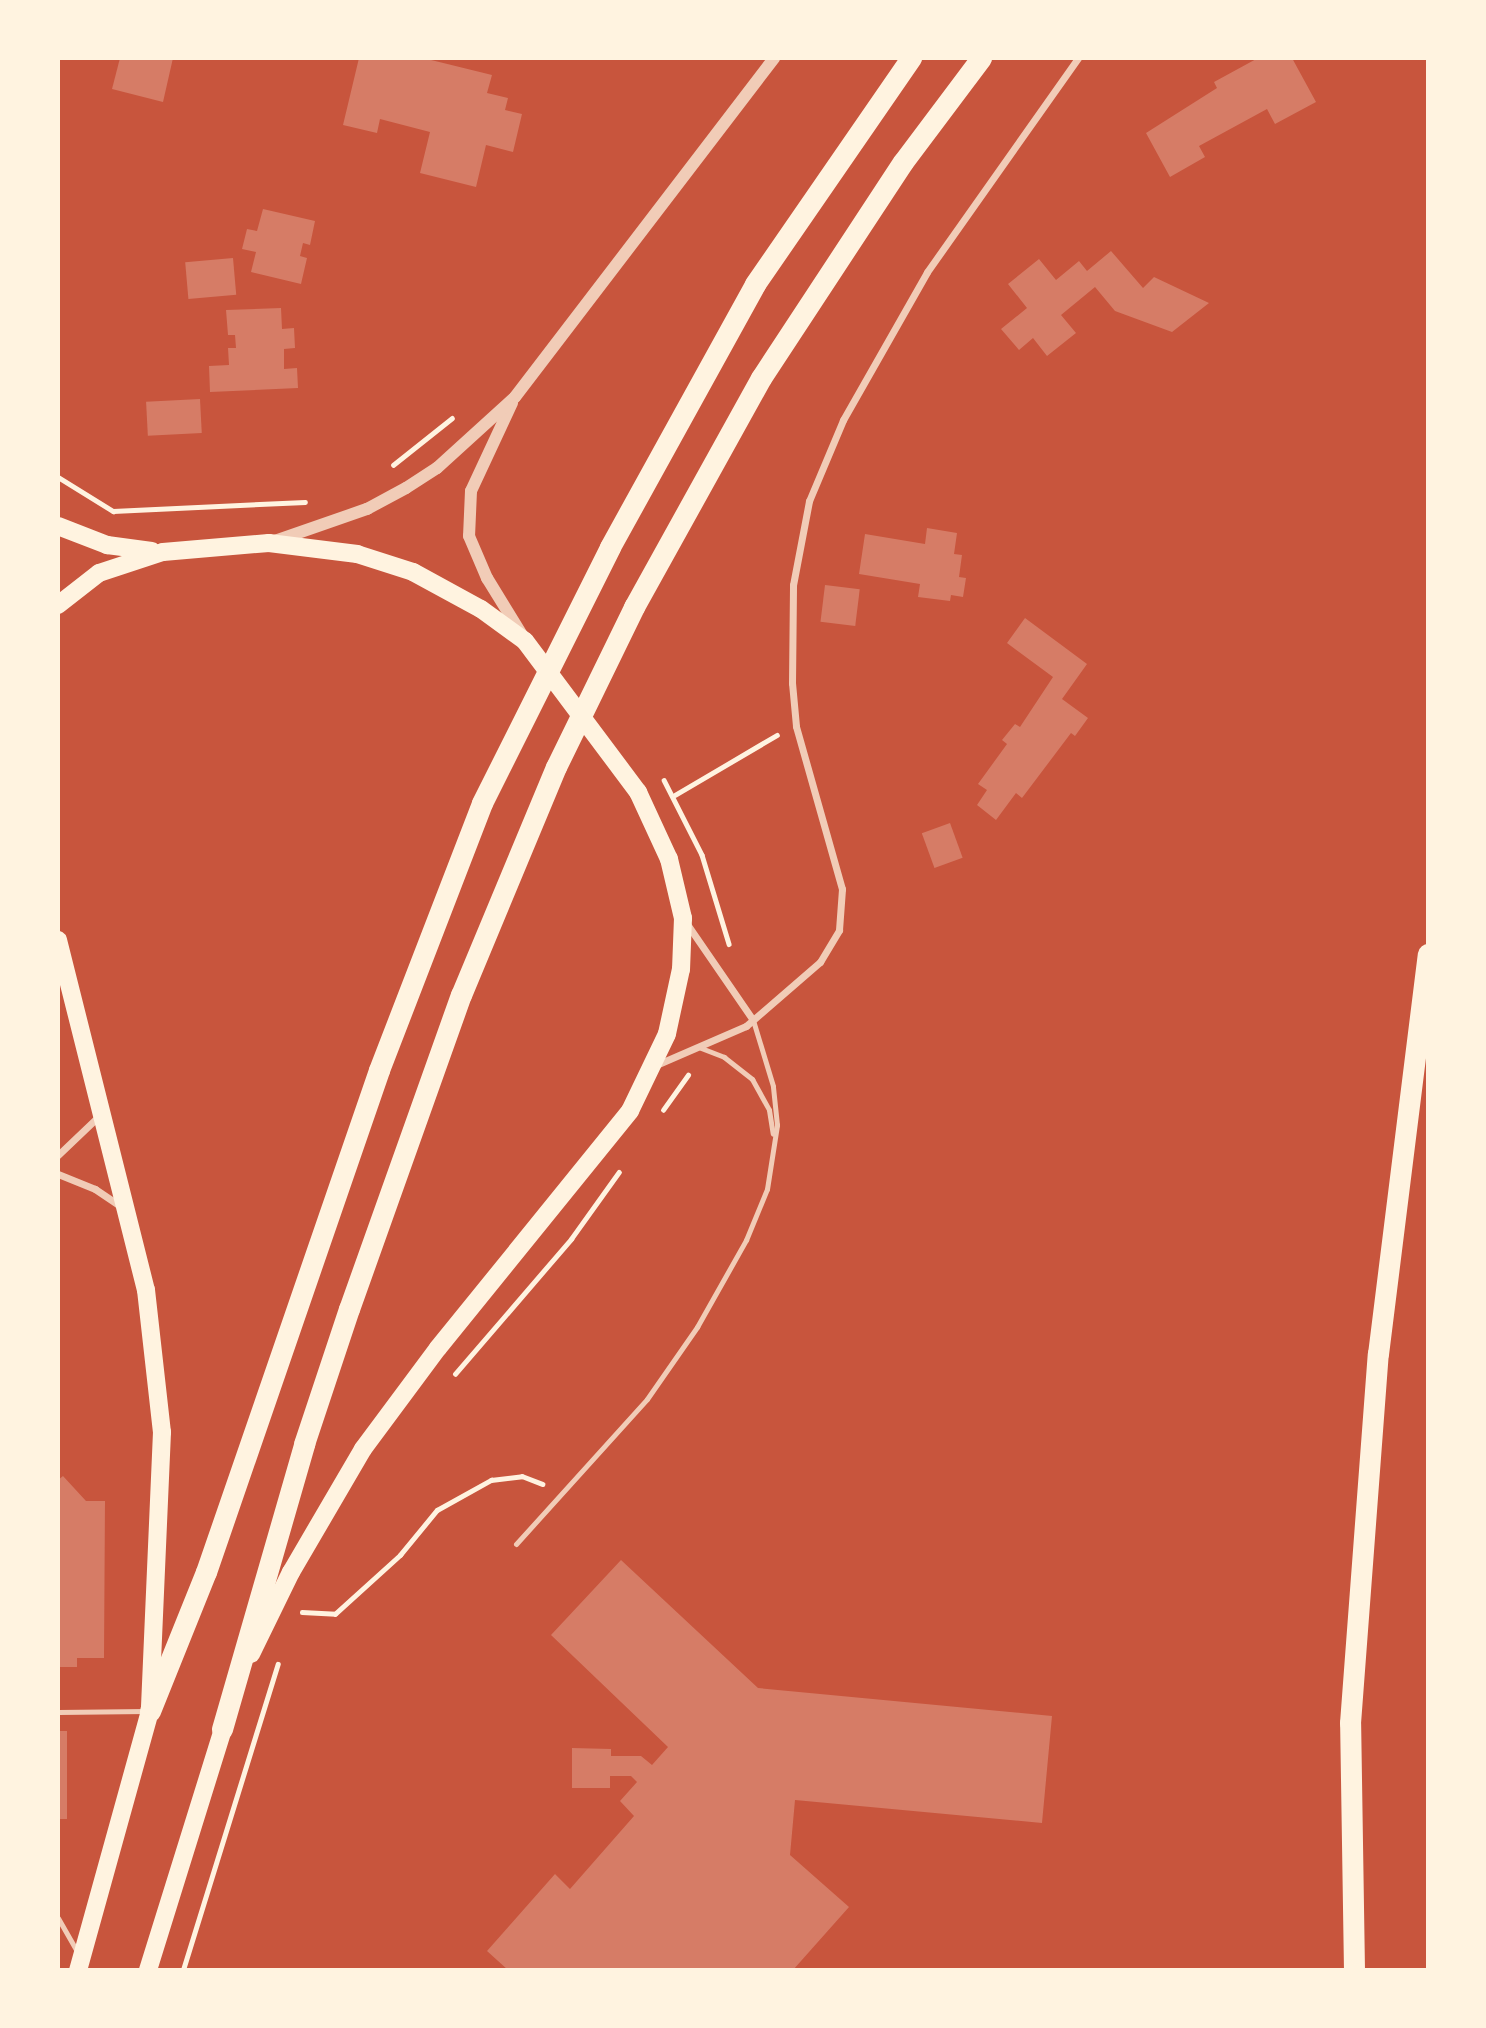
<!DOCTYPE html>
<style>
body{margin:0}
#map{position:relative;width:1486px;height:2028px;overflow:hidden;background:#c8553d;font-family:"Golos Text",sans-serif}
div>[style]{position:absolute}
.building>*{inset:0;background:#d67c66;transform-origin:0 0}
.path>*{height:4.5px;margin:-2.25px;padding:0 2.25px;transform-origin:2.25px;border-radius:2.25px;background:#fff3e0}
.service>*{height:5px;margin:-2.5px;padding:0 2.5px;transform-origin:2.5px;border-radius:2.5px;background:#f1ccb7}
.minor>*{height:7px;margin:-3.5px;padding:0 3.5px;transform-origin:3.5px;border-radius:3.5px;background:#f1ccb7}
.tertiary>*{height:12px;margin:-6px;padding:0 6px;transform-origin:6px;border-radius:6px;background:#f1ccb7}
.primary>*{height:18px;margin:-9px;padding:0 9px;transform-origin:9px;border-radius:9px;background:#fff3e0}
.motorway>*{height:21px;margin:-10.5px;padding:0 10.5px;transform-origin:10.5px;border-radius:10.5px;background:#fff3e0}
span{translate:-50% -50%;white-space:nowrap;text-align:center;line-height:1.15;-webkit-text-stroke:7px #fff3e0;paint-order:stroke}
.frame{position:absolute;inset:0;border:60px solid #fff3e0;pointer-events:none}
</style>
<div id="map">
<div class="building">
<i style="clip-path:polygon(120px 58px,173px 58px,163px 102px,112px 89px)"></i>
<i style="clip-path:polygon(359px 58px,423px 58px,492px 75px,487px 93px,508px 98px,505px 110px,522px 114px,513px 152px,486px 145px,476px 187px,420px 173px,430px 132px,380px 119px,377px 133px,343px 125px)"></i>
<i style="clip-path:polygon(1258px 58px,1292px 58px,1316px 102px,1275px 124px,1267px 109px,1199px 146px,1205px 157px,1170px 177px,1146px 133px,1217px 88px,1214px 82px)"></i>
<i style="clip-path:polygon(263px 209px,315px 221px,310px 245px,303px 243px,300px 256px,307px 258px,301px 284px,251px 272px,256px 252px,242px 249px,247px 229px,257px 231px)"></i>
<i style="clip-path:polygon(1111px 251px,1143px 288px,1154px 277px,1209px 303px,1172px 332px,1115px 311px,1095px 287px,1061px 315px,1076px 333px,1047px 356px,1033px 338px,1019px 350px,1001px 329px,1027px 308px,1008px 284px,1039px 259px,1056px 280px,1079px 261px,1087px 271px)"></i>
<i style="left:233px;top:258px;width:37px;height:48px;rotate:85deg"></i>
<i style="clip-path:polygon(281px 308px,282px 329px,294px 328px,295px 348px,284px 349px,284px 369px,297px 368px,298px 388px,210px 392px,209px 366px,229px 365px,228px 348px,236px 348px,235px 335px,228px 335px,226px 310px)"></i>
<i style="left:200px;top:399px;width:34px;height:54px;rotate:87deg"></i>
<i style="clip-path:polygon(927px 528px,957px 533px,954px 554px,962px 555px,959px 577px,966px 578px,963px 597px,951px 595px,950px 601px,918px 597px,920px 584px,859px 574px,865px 534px,925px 544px)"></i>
<i style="left:825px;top:585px;width:35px;height:37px;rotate:7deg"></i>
<i style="clip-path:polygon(1025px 618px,1087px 664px,1062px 699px,1088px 718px,1075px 736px,1071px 733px,1022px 798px,1016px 793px,996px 820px,977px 805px,987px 790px,978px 784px,1007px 744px,1002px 740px,1015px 724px,1020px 727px,1053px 677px,1007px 643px)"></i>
<i style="left:950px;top:823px;width:37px;height:30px;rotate:70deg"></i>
<i style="clip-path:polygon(63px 1476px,86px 1501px,105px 1501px,104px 1658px,77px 1658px,77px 1667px,58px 1667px,58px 1480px)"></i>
<i style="clip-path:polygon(621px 1560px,758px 1688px,1052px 1716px,1042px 1823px,795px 1800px,790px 1855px,849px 1907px,793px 1970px,508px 1970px,487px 1951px,555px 1874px,570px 1889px,634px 1816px,620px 1801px,637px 1782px,631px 1776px,610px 1776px,610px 1788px,572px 1788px,572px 1748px,611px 1749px,611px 1756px,641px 1756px,652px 1765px,668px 1747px,551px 1635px)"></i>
<i style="left:58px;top:1731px;width:9px;height:88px"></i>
</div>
<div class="path">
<i style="left:393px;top:465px;width:75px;rotate:-38.5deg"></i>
<i style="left:58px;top:477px;width:65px;rotate:31.7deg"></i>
<i style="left:113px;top:511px;width:192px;rotate:-2.7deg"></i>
<i style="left:664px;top:780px;width:84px;rotate:63.1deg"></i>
<i style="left:702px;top:855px;width:93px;rotate:73.1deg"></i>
<i style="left:675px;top:795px;width:118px;rotate:-30.5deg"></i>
<i style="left:663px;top:1110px;width:43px;rotate:-54.5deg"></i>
<i style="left:455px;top:1374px;width:178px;rotate:-49.3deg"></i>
<i style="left:571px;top:1239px;width:82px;rotate:-54.4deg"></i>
<i style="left:302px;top:1612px;width:33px;rotate:3deg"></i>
<i style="left:335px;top:1614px;width:88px;rotate:-42.2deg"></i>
<i style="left:400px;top:1555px;width:58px;rotate:-50.6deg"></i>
<i style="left:437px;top:1510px;width:62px;rotate:-29.1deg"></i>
<i style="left:491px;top:1480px;width:31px;rotate:-7deg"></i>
<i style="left:522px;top:1476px;width:22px;rotate:21deg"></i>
<i style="left:183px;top:1970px;width:320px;rotate:-72.8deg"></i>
</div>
<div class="service">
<i style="left:701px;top:1048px;width:25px;rotate:21deg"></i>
<i style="left:724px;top:1057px;width:36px;rotate:38deg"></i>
<i style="left:752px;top:1079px;width:35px;rotate:61deg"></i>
<i style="left:769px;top:1110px;width:24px;rotate:81deg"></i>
<i style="left:516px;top:1544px;width:195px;rotate:-47.9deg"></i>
<i style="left:647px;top:1399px;width:88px;rotate:-55.2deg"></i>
<i style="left:697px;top:1327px;width:100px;rotate:-60.6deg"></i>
<i style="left:746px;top:1240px;width:55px;rotate:-67.6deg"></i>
<i style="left:767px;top:1189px;width:65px;rotate:-81.1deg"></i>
<i style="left:777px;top:1125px;width:39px;rotate:-96deg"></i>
<i style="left:773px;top:1086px;width:69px;rotate:-106.9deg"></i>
<i style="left:58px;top:1712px;width:88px;rotate:-0.7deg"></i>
<i style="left:58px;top:1918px;width:40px;rotate:60.3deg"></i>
</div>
<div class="minor">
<i style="left:687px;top:924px;width:116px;rotate:55.5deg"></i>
<i style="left:656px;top:1065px;width:98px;rotate:-23.4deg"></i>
<i style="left:746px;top:1026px;width:98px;rotate:-40.9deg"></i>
<i style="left:820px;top:962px;width:37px;rotate:-59deg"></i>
<i style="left:839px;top:930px;width:41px;rotate:-85.8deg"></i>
<i style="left:842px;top:889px;width:169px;rotate:-105.8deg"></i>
<i style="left:796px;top:726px;width:43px;rotate:-95.3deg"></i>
<i style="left:792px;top:683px;width:98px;rotate:-89.4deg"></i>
<i style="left:793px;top:585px;width:86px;rotate:-79.2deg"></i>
<i style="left:809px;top:501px;width:88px;rotate:-67.2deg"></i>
<i style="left:843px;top:420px;width:170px;rotate:-60.4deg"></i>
<i style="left:927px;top:272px;width:262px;rotate:-54.8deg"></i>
<i style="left:58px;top:1155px;width:59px;rotate:-43.6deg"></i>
<i style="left:58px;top:1174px;width:40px;rotate:22deg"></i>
<i style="left:95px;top:1189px;width:34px;rotate:34deg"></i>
</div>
<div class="tertiary">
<i style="left:512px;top:403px;width:97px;rotate:115deg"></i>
<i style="left:471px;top:491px;width:45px;rotate:92.5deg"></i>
<i style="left:469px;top:536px;width:46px;rotate:66.8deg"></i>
<i style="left:487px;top:578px;width:67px;rotate:58.4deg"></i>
<i style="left:272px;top:542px;width:101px;rotate:-19.2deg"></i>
<i style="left:367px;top:509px;width:44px;rotate:-28.3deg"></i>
<i style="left:406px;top:488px;width:37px;rotate:-33deg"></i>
<i style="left:437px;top:468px;width:105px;rotate:-42.3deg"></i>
<i style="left:515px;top:397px;width:427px;rotate:-52.6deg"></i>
</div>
<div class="primary">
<i style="left:58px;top:526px;width:53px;rotate:21.2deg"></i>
<i style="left:107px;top:545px;width:45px;rotate:7.6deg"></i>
<i style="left:58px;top:605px;width:52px;rotate:-38deg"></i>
<i style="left:99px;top:573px;width:67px;rotate:-18.2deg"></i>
<i style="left:163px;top:552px;width:106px;rotate:-4.9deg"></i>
<i style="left:269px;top:543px;width:89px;rotate:7.1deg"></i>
<i style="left:357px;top:554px;width:59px;rotate:17.8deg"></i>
<i style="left:413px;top:572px;width:77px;rotate:28.6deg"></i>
<i style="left:481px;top:609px;width:54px;rotate:36deg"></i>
<i style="left:525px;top:641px;width:189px;rotate:53.2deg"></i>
<i style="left:638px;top:792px;width:74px;rotate:65.2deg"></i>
<i style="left:669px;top:859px;width:61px;rotate:76.7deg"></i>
<i style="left:683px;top:918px;width:51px;rotate:92.2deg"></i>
<i style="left:681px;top:969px;width:66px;rotate:102.2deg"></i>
<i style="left:667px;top:1034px;width:85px;rotate:115.7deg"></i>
<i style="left:630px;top:1111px;width:305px;rotate:129deg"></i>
<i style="left:438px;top:1348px;width:126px;rotate:126.6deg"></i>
<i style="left:363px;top:1449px;width:143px;rotate:120.3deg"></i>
<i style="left:291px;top:1572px;width:91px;rotate:116deg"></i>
<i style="left:58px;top:940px;width:361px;rotate:75.9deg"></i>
<i style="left:146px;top:1290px;width:143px;rotate:83.6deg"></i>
<i style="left:162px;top:1432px;width:279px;rotate:92.5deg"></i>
<i style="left:150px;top:1711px;width:269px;rotate:105.5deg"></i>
<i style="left:148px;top:1970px;width:266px;rotate:-72.7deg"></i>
</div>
<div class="motorway">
<i style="left:150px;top:1711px;width:150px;rotate:-68.1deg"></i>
<i style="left:206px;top:1572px;width:531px;rotate:-70.98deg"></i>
<i style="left:379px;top:1070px;width:286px;rotate:-68.9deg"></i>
<i style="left:482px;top:803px;width:286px;rotate:-63.4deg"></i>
<i style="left:610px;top:547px;width:300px;rotate:-61.1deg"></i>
<i style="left:755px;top:284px;width:275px;rotate:-55.4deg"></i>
<i style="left:222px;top:1729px;width:297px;rotate:-73.9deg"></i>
<i style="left:304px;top:1444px;width:142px;rotate:-71.6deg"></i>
<i style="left:349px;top:1309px;width:333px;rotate:-70.4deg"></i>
<i style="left:461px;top:995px;width:247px;rotate:-67.4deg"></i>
<i style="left:556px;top:767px;width:178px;rotate:-64deg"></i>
<i style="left:634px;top:607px;width:262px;rotate:-61deg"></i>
<i style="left:761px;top:378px;width:258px;rotate:-56.7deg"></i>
<i style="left:903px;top:162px;width:130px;rotate:-53.1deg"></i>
<i style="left:1354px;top:1970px;width:247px;rotate:-90.9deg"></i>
<i style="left:1350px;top:1723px;width:370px;rotate:-85.7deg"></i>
<i style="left:1378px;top:1354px;width:403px;rotate:-82.9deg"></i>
</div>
<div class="frame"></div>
</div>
